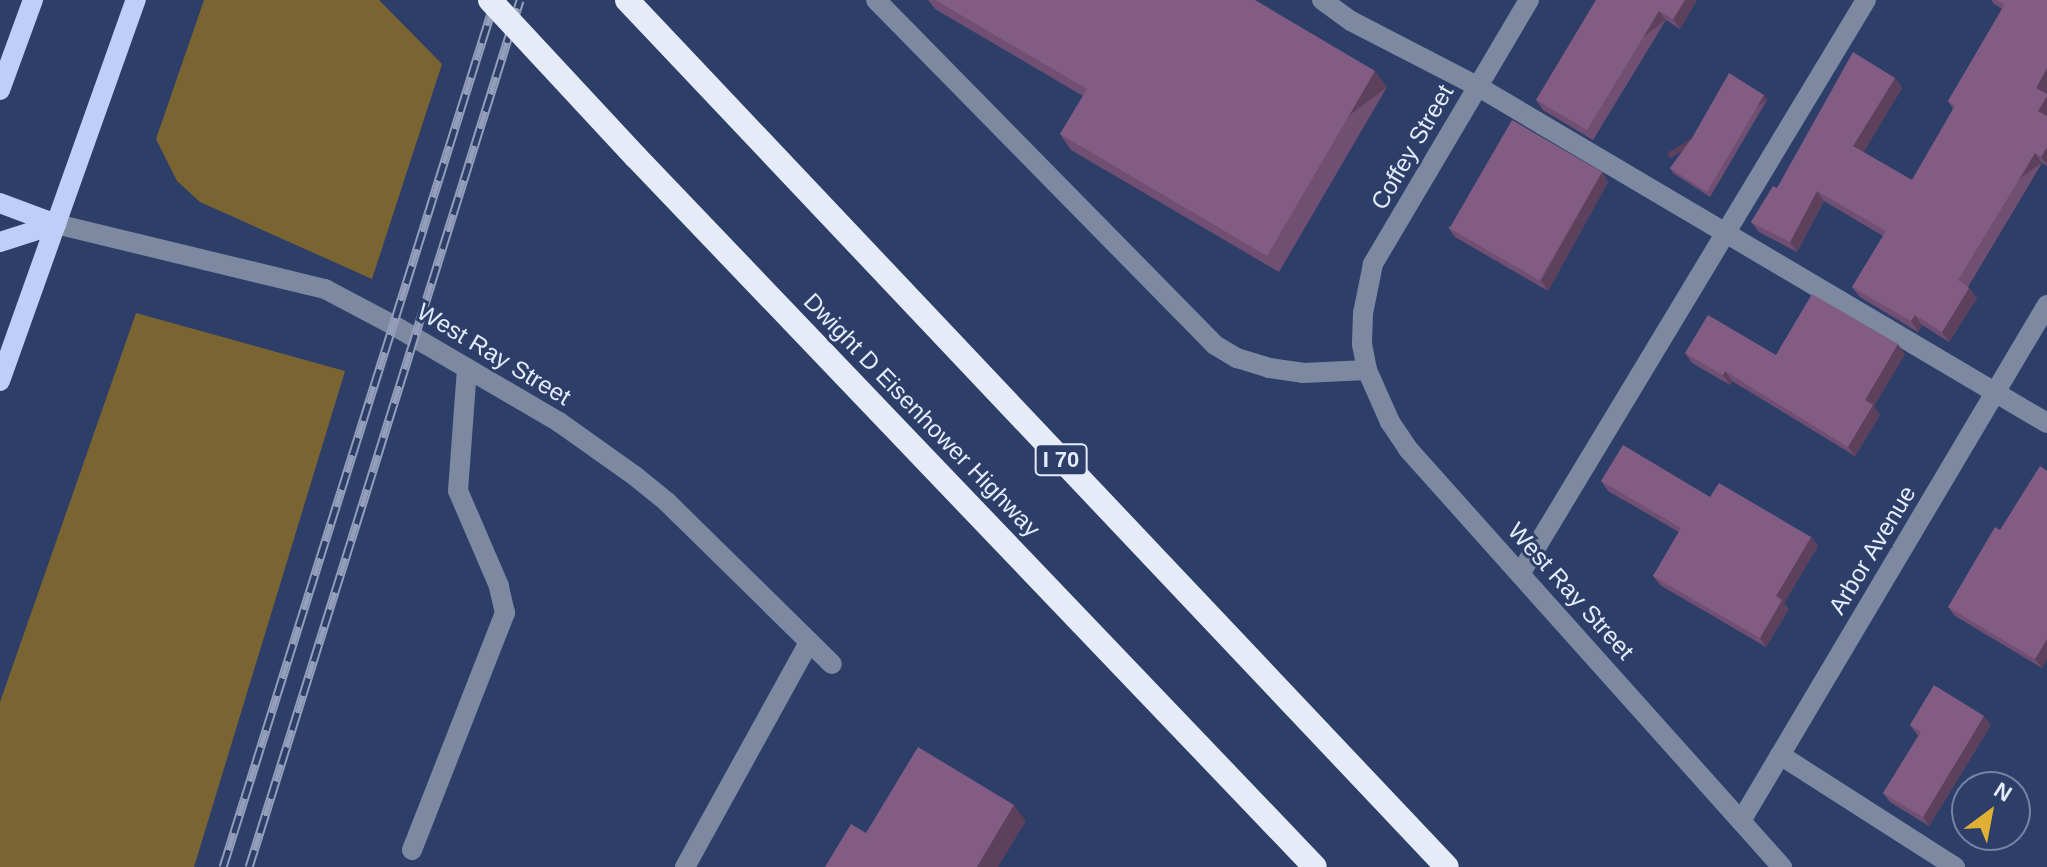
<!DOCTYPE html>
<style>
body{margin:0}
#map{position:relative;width:2047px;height:867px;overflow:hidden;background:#2d3f69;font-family:Helvetica,sans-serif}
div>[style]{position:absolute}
.green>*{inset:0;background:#7a6432}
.minor>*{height:20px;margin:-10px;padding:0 10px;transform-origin:10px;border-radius:10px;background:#7d89a1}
.major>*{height:20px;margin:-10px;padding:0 10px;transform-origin:10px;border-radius:10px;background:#bdcff8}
.highway>*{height:24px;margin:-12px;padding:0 12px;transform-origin:12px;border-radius:12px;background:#e6ebf8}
.rail>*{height:9px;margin-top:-4.5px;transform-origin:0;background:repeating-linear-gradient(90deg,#2d3f69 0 18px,#939eba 0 36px);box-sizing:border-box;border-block:2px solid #939eba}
.highway-bridge>*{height:24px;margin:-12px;padding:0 12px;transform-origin:12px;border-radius:12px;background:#e6ebf8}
.wall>*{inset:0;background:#714f72}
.shaded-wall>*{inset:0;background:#5c405c;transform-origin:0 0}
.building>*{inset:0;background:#835c84;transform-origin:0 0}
span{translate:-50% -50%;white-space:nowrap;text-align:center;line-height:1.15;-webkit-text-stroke:6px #2d3f69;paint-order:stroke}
.shield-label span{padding:2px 6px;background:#2d3f69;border:2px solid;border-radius:6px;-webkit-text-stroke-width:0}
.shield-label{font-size:22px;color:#e4ebfb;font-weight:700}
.street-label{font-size:24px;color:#e4ebfb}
.north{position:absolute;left:1951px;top:771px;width:80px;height:80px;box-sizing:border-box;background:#2d3f69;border:2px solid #7684a3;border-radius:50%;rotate:32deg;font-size:22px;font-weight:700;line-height:32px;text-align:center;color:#e4ebfb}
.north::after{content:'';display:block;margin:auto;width:28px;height:36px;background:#e0b034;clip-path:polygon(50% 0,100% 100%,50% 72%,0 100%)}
</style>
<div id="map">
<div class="green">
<i style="clip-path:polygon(204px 0,379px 0,442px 64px,372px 279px,200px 202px,177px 181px,156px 139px)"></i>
<i style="clip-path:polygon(136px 313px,345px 371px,194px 867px,0 867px,0 702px)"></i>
</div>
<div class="minor">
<i style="left:876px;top:0;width:484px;rotate:45.5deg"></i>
<i style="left:1215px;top:345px;width:26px;rotate:31deg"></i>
<i style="left:1237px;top:358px;width:34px;rotate:17deg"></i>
<i style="left:1269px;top:368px;width:34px;rotate:8deg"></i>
<i style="left:1303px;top:373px;width:64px;rotate:-2.7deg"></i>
<i style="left:1322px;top:0;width:36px;rotate:36deg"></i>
<i style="left:1351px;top:21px;width:142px;rotate:27.3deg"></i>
<i style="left:1477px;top:86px;width:662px;rotate:30.59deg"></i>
<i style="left:1529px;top:0;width:307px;rotate:120.6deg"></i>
<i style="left:1373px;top:264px;width:50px;rotate:101.5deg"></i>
<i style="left:1363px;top:313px;width:31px;rotate:92deg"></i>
<i style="left:1362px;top:344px;width:26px;rotate:79deg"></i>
<i style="left:1367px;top:370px;width:57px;rotate:66.1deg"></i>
<i style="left:1390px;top:422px;width:32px;rotate:56deg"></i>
<i style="left:1408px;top:449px;width:561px;rotate:48.18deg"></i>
<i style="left:56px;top:224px;width:277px;rotate:13.6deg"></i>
<i style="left:325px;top:289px;width:77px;rotate:27.9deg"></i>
<i style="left:393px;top:325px;width:192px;rotate:30.3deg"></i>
<i style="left:559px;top:422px;width:93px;rotate:35.4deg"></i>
<i style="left:635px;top:476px;width:41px;rotate:39.1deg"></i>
<i style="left:667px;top:502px;width:231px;rotate:44.5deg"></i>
<i style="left:1520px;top:574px;width:670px;rotate:-58.92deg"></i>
<i style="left:1780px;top:755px;width:208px;rotate:32.6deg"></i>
<i style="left:1741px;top:821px;width:600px;rotate:-59.33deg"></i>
<i style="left:412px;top:850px;width:255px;rotate:-68.6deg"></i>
<i style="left:505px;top:613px;width:28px;rotate:-103deg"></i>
<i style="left:499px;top:586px;width:103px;rotate:-113.3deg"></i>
<i style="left:458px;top:491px;width:123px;rotate:-85.8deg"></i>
<i style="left:685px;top:867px;width:257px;rotate:-61.1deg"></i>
</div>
<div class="major">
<i style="left:0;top:90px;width:96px;rotate:-69.9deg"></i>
<i style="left:0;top:203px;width:60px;rotate:20.6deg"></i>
<i style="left:0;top:242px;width:59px;rotate:-17.8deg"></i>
<i style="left:0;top:381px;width:405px;rotate:-70.4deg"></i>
</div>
<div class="highway">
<i style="left:627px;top:0;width:1193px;rotate:46.6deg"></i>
<i style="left:636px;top:157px;width:982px;rotate:46.28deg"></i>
</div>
<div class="rail">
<i style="left:223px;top:867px;width:909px;rotate:-72.58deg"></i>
<i style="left:249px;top:867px;width:908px;rotate:-72.64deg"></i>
</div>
<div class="highway-bridge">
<i style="left:490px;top:0;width:214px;rotate:47.1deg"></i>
</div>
<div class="wall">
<i style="clip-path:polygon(928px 0,1255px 0,1387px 87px,1279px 272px,1071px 150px,1060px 134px,1083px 96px,935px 9px)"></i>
<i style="clip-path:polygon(1596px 0,1697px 0,1680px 29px,1666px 20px,1593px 140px,1543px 110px,1536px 100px)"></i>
<i style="clip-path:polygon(1991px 0,2047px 0,2047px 91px,2046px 93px,2047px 94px,2047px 166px,2042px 163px,1968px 287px,1977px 298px,1949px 342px,1922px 325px,1918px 332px,1860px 297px,1852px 287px,1883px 236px,1824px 201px,1797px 252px,1759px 232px,1751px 222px,1777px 188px,1895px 78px,1902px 88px,1863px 152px,1912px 180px,1953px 109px,1948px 101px,2002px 9px,1994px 4px)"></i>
<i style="clip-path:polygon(1764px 95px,1767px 100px,1710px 197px,1673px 173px,1670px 168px)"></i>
<i style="clip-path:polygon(1602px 172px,1608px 182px,1548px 291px,1455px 237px,1448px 227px)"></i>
<i style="clip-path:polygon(1685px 353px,1776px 355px,1905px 354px,1874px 406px,1880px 415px,1855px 456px,1732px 381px,1730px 385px,1692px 363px)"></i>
<i style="clip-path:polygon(2047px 471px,2047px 659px,2042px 668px,1955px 616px,1948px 607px,2000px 530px)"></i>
<i style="clip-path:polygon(1601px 481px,1710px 497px,1811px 537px,1818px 546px,1784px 603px,1789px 609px,1766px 647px,1660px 585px,1653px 576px,1679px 532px,1608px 491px)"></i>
<i style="clip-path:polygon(1910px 725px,1991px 725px,1929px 826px,1890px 802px,1883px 793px,1918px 736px)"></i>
</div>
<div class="shaded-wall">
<i style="clip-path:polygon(1685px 0,1697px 0,1680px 29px,1673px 19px)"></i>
<i style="left:1659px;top:11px;width:11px;height:139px;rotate:52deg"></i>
<i style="clip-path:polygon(2047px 68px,2047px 91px,2043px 98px,2036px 88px)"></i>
<i style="left:1375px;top:71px;width:20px;height:214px;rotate:53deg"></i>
<i style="clip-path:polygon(1895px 78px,1902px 88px,1861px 157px,1853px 146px)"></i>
<i style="left:1764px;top:95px;width:6px;height:113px;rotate:59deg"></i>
<i style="clip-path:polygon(2047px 96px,2047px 119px,2038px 111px)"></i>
<i style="clip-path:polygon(2047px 147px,2047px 165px,2041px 157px)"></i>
<i style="left:2035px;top:153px;width:12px;height:149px;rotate:55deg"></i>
<i style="clip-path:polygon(1602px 172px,1608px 182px,1548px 291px,1541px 281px)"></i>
<i style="clip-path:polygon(1817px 191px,1824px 201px,1797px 252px,1790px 242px)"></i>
<i style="clip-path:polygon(1969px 288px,1977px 298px,1949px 342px,1942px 332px)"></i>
<i style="clip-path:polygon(1915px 315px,1922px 325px,1918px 332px,1911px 321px)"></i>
<i style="clip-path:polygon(1898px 344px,1905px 354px,1874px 406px,1880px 415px,1855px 456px,1848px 447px,1865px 400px)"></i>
<i style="clip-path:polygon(1725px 371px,1732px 381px,1730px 385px,1723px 375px)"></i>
<i style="clip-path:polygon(1811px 537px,1818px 546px,1784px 603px,1789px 609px,1766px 647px,1760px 638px,1776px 596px)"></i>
<i style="clip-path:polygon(2047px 639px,2047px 659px,2042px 668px,2035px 659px)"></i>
<i style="clip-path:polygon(1984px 716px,1991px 725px,1929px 826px,1923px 817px)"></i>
<i style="clip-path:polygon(1014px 805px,1026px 821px,998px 867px,977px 867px)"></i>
</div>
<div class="building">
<i style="clip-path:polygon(935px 0,1255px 0,1375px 71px,1267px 256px,1060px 134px,1087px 89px)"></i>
<i style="clip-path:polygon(1596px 0,1685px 0,1673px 19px,1659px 11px,1587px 130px,1536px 100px)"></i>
<i style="clip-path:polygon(1997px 0,2047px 0,2047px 68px,2036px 88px,2047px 94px,2047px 96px,2038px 111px,2047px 116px,2047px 147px,2041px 157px,2035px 153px,1958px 280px,1969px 288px,1942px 332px,1915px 315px,1911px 321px,1852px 287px,1886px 231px,1817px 191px,1790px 242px,1751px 222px,1773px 186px,1777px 188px,1853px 52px,1895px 78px,1853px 146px,1912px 180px,1955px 106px,1948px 101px,2005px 4px)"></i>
<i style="clip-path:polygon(1729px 73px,1764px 95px,1707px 192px,1670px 168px,1692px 138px)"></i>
<i style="left:1512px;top:120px;width:104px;height:125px;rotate:30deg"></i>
<i style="clip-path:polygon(1812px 294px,1898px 344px,1865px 400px,1873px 405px,1848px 447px,1725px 371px,1723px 375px,1685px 353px,1708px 315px,1776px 355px)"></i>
<i style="clip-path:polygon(1623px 445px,1710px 497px,1719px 483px,1811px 537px,1776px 596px,1782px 600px,1760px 638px,1653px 576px,1681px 528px,1601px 481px)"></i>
<i style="clip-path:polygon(2040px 466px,2047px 471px,2047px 639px,2035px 659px,1948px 607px,1995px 527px,2000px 530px)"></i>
<i style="clip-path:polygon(1934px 685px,1984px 716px,1923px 817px,1883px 793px,1921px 732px,1910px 725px)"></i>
<i style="clip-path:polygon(918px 747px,1014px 805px,977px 867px,825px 867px,851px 824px,866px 833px)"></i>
</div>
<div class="shield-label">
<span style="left:1061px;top:460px">I 70</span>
</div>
<div class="street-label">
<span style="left:1412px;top:147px;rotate:-60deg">Coffey Street</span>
<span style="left:494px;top:354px;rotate:31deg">West Ray Street</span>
<span style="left:922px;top:415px;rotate:46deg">Dwight D Eisenhower Highway</span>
<span style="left:1872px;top:550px;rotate:-59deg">Arbor Avenue</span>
<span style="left:1571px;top:591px;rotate:48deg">West Ray Street</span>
</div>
<div class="north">N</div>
</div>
